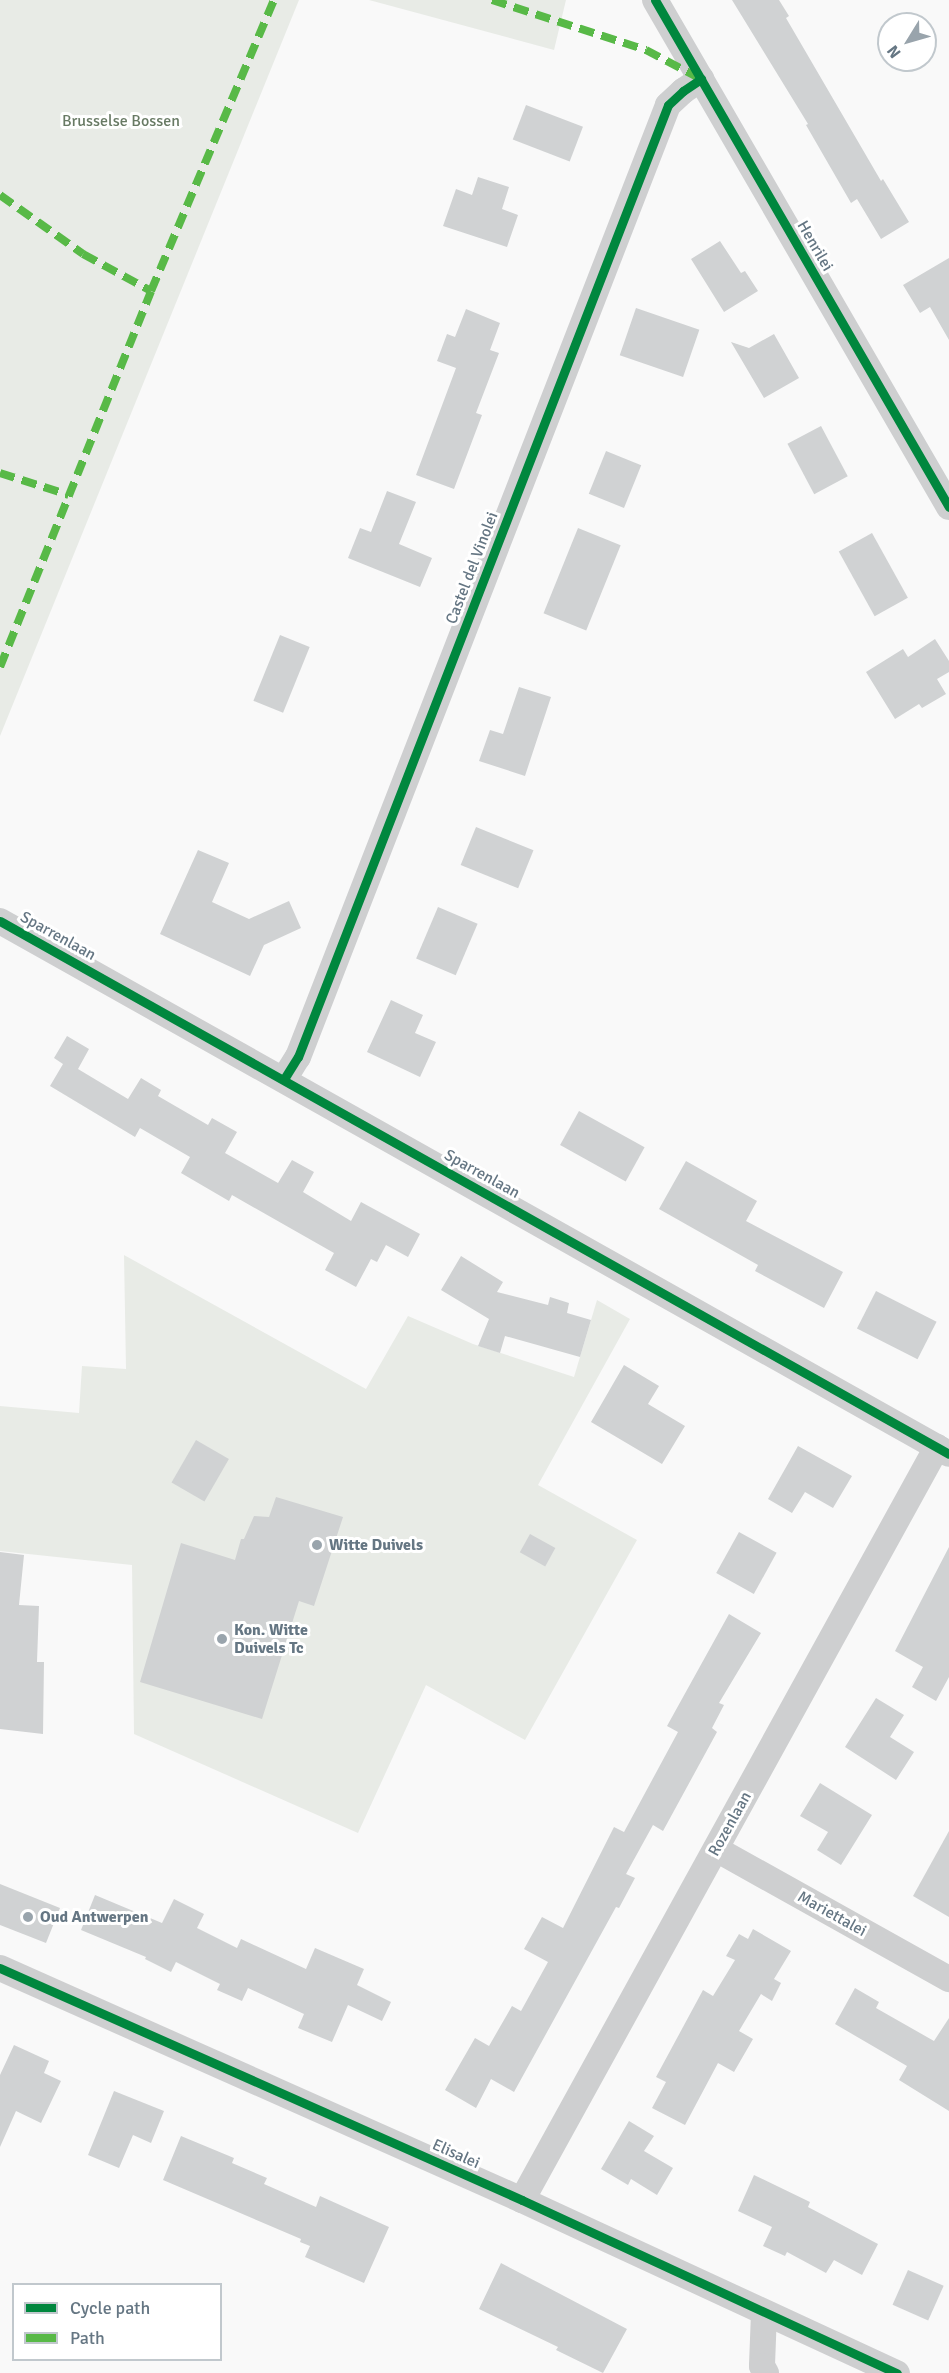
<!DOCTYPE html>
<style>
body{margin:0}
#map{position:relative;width:949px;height:2373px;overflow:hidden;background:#f9f9f9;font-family:Signika,sans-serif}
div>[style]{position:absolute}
.green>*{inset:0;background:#e8ebe6}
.building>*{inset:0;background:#d0d2d3;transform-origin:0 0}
.minor>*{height:26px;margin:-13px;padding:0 13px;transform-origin:13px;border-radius:13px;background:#cecfd0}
.quiet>*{height:8px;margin-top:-4px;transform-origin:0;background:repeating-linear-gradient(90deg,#58b947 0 15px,transparent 0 23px)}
.cycleway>*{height:9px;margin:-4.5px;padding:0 4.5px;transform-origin:4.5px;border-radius:4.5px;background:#00873e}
.dots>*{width:16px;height:16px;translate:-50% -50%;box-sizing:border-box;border:3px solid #fff;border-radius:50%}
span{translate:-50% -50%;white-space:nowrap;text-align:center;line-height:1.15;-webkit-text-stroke:6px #fff;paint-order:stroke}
.park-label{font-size:16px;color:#687a64}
.street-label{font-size:16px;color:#657683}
.poi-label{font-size:16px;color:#657683;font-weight:700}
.left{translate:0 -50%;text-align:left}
.legend{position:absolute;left:12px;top:2283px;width:210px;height:78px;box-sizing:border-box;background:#fff;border:2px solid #c1c8cd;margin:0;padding:8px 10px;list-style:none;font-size:18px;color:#657683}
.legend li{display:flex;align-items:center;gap:12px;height:30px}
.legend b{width:30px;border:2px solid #c1c8cd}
.north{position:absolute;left:877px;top:12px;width:60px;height:60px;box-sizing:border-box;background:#fff;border:2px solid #c1c8cd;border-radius:50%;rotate:233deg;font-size:16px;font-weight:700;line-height:24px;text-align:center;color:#657683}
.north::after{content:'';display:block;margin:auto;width:21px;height:27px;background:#99a4ac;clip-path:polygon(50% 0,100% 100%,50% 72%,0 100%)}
</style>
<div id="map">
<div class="green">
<i style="clip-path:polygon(0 0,299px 0,0 736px)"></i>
<i style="clip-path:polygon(369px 0,566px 0,554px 50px)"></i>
<i style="clip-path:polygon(124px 1255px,366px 1389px,408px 1316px,473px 1344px,574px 1377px,597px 1300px,630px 1319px,538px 1485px,637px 1540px,525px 1740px,426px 1685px,358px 1833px,134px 1734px,132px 1565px,0 1551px,0 1406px,79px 1413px,82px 1366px,126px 1369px)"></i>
</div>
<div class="building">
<i style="clip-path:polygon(732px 0,779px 0,789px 16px,786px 18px,881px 181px,883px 179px,909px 222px,881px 239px,857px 199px,851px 203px,806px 125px,808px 124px)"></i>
<i style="left:526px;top:105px;width:61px;height:37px;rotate:21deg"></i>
<i style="clip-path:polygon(478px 177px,509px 187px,502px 209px,518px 215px,507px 247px,443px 226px,456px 189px,472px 195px)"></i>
<i style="clip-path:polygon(720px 241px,741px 273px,745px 271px,758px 291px,724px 312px,691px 259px)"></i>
<i style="clip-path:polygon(949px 258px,949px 340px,930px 307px,920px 313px,903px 285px)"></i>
<i style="left:636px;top:308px;width:67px;height:50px;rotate:19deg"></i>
<i style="clip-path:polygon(466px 309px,500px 323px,490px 350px,499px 353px,476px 413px,482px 415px,454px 489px,416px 475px,456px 368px,437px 361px,447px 334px,455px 337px)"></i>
<i style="clip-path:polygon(774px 334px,799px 378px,764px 398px,731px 342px,749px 348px)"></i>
<i style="left:821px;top:426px;width:57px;height:38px;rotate:62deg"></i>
<i style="left:606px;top:451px;width:38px;height:46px;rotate:22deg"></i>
<i style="clip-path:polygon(387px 491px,416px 502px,399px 544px,432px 558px,420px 587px,348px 558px,360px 528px,371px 532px)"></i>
<i style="left:578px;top:528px;width:46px;height:92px;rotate:22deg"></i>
<i style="left:872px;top:533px;width:74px;height:38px;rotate:61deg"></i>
<i style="left:280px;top:635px;width:32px;height:71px;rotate:22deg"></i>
<i style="clip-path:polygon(935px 639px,949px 661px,949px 672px,937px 679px,946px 694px,922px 708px,919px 704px,895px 719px,866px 672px,903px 649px,908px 657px)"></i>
<i style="clip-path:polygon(519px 687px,551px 697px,525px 776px,479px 761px,490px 730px,503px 734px)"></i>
<i style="left:476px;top:827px;width:62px;height:41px;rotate:22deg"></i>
<i style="clip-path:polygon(198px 850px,229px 863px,212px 902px,249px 919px,289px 901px,301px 928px,264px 945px,250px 976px,160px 934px)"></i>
<i style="left:438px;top:907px;width:43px;height:56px;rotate:23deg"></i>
<i style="clip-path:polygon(391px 1000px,423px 1015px,415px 1033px,436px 1042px,420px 1077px,367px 1052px)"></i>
<i style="clip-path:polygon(67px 1036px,89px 1049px,78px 1069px,128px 1099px,141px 1078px,161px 1090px,158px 1096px,208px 1125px,212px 1118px,237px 1132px,225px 1153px,278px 1183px,292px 1160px,314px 1172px,303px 1192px,351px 1221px,361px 1202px,420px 1234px,408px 1257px,386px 1245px,377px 1262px,371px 1259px,356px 1287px,325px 1270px,334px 1253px,232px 1195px,229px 1201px,181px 1173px,190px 1157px,140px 1128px,135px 1137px,50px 1086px,63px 1064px,54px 1058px)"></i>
<i style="left:579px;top:1111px;width:75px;height:39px;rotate:29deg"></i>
<i style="clip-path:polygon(686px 1161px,757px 1201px,746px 1221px,843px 1272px,824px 1308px,755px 1271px,758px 1265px,659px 1209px)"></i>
<i style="clip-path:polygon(461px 1256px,503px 1282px,497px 1292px,548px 1305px,550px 1297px,569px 1303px,567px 1313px,591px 1320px,580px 1357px,505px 1336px,500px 1353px,478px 1346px,489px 1319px,441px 1290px)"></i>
<i style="left:876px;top:1291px;width:68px;height:42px;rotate:27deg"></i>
<i style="clip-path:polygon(624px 1365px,659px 1386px,648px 1404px,685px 1426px,662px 1464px,591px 1422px)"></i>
<i style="left:196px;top:1440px;width:38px;height:49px;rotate:30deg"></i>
<i style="clip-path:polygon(798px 1446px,852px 1476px,833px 1508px,805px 1492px,792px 1513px,768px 1499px)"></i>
<i style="clip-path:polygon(276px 1497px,343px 1517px,314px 1606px,299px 1601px,262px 1719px,140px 1682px,181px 1543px,235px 1560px,241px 1539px,244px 1539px,254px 1516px,269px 1517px)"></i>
<i style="left:739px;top:1532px;width:43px;height:47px;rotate:29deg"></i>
<i style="left:530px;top:1534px;width:29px;height:21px;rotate:29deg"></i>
<i style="clip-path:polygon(949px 1547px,949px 1677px,936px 1701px,912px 1687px,923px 1667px,895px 1651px)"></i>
<i style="clip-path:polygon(0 1552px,24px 1555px,19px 1605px,39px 1606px,37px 1662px,44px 1662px,43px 1734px,0 1729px)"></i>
<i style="clip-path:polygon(729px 1614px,761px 1633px,719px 1703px,724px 1705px,712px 1728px,717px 1732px,663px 1831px,653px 1825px,626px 1874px,635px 1878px,619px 1908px,616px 1907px,514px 2092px,491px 2079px,476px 2108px,445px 2090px,475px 2038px,489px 2046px,512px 2006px,521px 2011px,548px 1962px,524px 1949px,542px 1917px,563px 1928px,614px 1827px,624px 1832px,678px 1732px,667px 1726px)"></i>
<i style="clip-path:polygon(876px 1698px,904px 1715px,890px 1737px,914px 1752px,896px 1780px,845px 1747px)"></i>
<i style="clip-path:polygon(820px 1783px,872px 1815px,841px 1865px,817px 1850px,828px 1832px,800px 1816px)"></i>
<i style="clip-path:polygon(949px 1831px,949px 1917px,913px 1896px)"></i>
<i style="clip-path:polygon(0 1884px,60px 1908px,46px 1943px,0 1925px)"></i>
<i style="clip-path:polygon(95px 1895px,162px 1923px,174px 1899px,204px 1914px,197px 1928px,237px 1948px,241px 1939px,306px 1969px,315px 1948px,364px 1969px,357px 1985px,391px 2002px,382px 2021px,348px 2005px,332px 2042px,298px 2028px,304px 2014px,248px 1988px,242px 2001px,217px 1990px,220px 1984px,176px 1962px,171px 1972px,145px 1959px,146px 1957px,81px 1930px)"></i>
<i style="clip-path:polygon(753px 1929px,791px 1951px,774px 1979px,781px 1983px,772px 2001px,761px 1994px,739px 2031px,753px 2039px,734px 2072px,718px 2063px,685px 2125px,652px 2108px,666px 2082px,656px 2077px,703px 1990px,713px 1996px,735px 1960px,726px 1956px,739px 1934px,748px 1939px)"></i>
<i style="clip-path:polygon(855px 1988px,879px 2002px,876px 2008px,934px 2041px,949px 2018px,949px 2111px,899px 2080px,907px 2066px,835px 2024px)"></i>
<i style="clip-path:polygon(14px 2045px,49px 2061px,44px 2073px,61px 2081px,41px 2123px,16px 2111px,0 2147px,0 2075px)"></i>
<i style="clip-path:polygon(114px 2091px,164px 2111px,151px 2143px,133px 2135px,119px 2168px,88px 2155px)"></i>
<i style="clip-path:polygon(629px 2121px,654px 2136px,644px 2151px,673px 2168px,657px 2195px,631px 2179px,628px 2185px,601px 2169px)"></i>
<i style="clip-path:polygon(181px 2136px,234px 2158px,232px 2163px,267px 2178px,264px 2184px,316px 2207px,320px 2196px,389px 2227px,364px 2283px,305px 2257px,310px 2246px,300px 2242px,301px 2239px,163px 2180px)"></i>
<i style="clip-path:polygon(754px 2175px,810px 2202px,808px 2207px,878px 2244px,862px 2275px,834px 2260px,826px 2273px,787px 2252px,785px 2256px,763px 2246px,772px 2227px,738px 2211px)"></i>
<i style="clip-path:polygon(501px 2263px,627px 2329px,603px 2373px,556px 2350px,558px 2347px,479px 2309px)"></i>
<i style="left:908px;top:2270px;width:39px;height:38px;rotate:24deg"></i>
</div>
<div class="minor">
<i style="left:655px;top:0;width:586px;rotate:59.89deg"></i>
<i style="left:0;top:921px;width:1088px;rotate:29.32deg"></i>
<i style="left:284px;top:1079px;width:26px;rotate:-58deg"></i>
<i style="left:298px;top:1057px;width:1021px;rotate:-68.76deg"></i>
<i style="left:668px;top:105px;width:21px;rotate:-43deg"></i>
<i style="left:683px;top:91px;width:22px;rotate:-34deg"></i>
<i style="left:716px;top:1849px;width:267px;rotate:29.2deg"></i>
<i style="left:0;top:1968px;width:571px;rotate:23.96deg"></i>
<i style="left:522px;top:2200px;width:413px;rotate:24.8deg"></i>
<i style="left:522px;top:2200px;width:860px;rotate:-61.14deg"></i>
<i style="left:764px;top:2313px;width:53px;rotate:92.2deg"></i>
<i style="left:762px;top:2366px;width:8px;rotate:60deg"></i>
</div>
<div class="quiet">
<i style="left:492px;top:0;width:162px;rotate:18deg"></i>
<i style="left:646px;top:50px;width:60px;rotate:27.8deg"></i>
<i style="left:0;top:195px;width:102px;rotate:35.4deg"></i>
<i style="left:83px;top:254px;width:77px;rotate:28.6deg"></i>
<i style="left:0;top:473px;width:72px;rotate:17.7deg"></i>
<i style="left:0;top:667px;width:405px;rotate:-68.1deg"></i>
<i style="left:151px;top:291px;width:316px;rotate:-67.1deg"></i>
</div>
<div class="cycleway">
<i style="left:655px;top:0;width:586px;rotate:59.89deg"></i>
<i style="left:0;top:921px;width:1088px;rotate:29.32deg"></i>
<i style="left:284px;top:1079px;width:26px;rotate:-58deg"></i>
<i style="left:298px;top:1057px;width:1021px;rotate:-68.76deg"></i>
<i style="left:668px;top:105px;width:21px;rotate:-43deg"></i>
<i style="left:683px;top:91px;width:22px;rotate:-34deg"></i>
<i style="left:0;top:1968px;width:571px;rotate:23.96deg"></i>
<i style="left:522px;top:2200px;width:413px;rotate:24.8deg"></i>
</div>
<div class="dots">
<i style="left:317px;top:1545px;background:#99a4ac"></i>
<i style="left:222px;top:1639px;background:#99a4ac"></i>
<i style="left:28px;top:1917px;background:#99a4ac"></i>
</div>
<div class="park-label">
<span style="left:121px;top:121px">Brusselse Bossen</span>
</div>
<div class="street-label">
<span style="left:815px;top:246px;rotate:60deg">Henrilei</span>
<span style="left:472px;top:568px;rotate:-69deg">Castel del Vinolei</span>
<span style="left:58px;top:936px;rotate:29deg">Sparrenlaan</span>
<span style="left:482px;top:1174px;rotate:29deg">Sparrenlaan</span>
<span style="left:730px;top:1824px;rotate:-61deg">Rozenlaan</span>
<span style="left:832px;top:1914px;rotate:29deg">Mariettalei</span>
<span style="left:456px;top:2154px;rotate:24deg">Elisalei</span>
</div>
<div class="poi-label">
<span class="left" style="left:329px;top:1545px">Witte Duivels</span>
<span class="left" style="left:234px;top:1639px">Kon. Witte<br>Duivels Tc</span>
<span class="left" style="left:40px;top:1917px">Oud Antwerpen</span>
</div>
<ul class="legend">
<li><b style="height:8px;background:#00873e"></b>Cycle path</li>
<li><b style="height:8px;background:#58b947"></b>Path</li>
</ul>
<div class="north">N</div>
</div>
